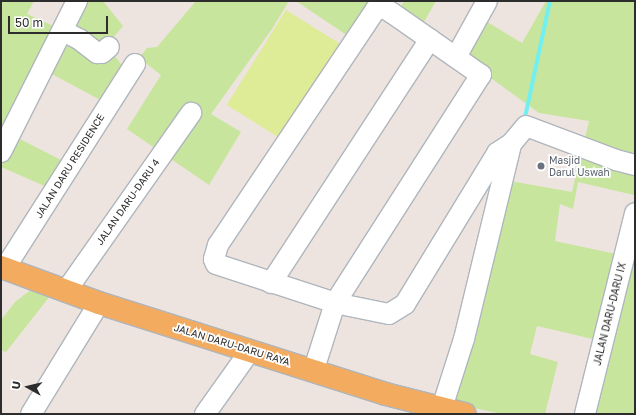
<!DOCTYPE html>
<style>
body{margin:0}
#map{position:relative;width:636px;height:415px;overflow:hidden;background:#eee4df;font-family:"Golos Text",sans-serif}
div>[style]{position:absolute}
.green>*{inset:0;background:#c7e59c}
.pitch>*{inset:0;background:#deec97;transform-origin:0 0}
.stream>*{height:4px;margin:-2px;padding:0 2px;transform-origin:2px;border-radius:2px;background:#72f0f1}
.roads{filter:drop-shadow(1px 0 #afb6bd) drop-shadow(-1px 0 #afb6bd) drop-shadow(0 1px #afb6bd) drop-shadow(0 -1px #afb6bd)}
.minor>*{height:20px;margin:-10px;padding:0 10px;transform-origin:10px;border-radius:10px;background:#fff}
.major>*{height:22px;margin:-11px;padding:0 11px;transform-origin:11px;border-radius:11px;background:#f3ab60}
.dots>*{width:11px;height:11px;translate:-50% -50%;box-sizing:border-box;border:2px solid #fff;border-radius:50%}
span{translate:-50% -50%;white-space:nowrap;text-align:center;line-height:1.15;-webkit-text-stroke:3.5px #fff;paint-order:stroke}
.worship-label{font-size:10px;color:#5b616d}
.left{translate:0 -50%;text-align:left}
.street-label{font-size:10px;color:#2d2d2d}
.frame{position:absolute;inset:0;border:2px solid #2d2d2d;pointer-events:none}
.north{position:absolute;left:8px;top:367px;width:40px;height:40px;-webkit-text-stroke:3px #fff;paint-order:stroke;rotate:278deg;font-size:11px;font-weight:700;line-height:16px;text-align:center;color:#2d2d2d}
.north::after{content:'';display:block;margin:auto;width:14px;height:18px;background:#2d2d2d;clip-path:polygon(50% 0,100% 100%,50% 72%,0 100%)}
.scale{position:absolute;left:8px;top:16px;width:100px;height:18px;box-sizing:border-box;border:2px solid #2d2d2d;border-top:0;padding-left:5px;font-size:12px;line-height:14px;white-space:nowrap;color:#2d2d2d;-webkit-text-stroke:3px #fff;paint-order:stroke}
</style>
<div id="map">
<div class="green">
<i style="clip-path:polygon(1px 1px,34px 1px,27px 14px,58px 28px,1px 144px)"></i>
<i style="clip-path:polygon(80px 1px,103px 1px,123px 26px,102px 51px,71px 30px)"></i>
<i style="clip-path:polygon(196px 1px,289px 1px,272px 29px,211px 114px,241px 132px,209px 185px,127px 129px,161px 75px,139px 58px,147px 48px,157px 47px)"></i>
<i style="clip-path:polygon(296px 1px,391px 1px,348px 36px)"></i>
<i style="clip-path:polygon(404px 1px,436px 1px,421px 27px,399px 10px)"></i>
<i style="clip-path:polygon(546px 1px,635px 1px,635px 157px,583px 147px,589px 121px,539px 113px,462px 57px,484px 20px,522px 43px)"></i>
<i style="clip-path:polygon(62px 40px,113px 54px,126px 70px,106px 103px,48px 72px)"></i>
<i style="clip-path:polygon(14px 136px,63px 161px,47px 187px,1px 167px)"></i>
<i style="clip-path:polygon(582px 159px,611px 162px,635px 169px,634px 195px,578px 182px,573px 209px,560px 204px,555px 241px,616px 254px,597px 340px,537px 326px,530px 354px,558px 362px,545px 414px,503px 414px,450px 403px,510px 181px,572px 192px,579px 161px)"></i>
<i style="clip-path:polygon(635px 223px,635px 414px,589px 414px)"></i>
<i style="clip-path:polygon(32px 289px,50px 296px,6px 352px,1px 350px,1px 320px,15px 302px)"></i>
</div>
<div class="pitch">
<i style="left:286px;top:10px;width:66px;height:112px;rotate:32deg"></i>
</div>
<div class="stream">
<i style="left:524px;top:122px;width:124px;rotate:-77.9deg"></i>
</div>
<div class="roads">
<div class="minor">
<i style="left:63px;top:31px;width:18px;rotate:27deg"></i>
<i style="left:79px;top:39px;width:23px;rotate:38deg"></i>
<i style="left:97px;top:53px;width:5px"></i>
<i style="left:102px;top:53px;width:9px;rotate:-41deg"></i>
<i style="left:456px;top:57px;width:64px;rotate:-61deg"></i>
<i style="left:1px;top:152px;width:169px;rotate:-63.3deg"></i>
<i style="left:5px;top:268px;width:242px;rotate:-57.5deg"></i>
<i style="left:271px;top:283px;width:291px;rotate:-56.9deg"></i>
<i style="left:66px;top:291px;width:218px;rotate:-54.9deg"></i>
<i style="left:314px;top:369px;width:69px;rotate:-72.3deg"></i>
<i style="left:335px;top:303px;width:271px;rotate:-57.4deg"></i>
<i style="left:481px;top:75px;width:108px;rotate:-145.1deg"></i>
<i style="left:392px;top:13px;width:9px;rotate:-148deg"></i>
<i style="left:384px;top:8px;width:8px;rotate:173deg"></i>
<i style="left:376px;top:9px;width:284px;rotate:123.8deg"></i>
<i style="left:218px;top:245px;width:15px;rotate:106deg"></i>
<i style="left:214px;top:259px;width:5px;rotate:68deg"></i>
<i style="left:216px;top:264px;width:125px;rotate:18.1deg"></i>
<i style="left:335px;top:303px;width:55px;rotate:11.5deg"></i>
<i style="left:389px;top:314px;width:19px;rotate:-32deg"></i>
<i style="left:405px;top:304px;width:177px;rotate:-58.6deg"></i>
<i style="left:497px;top:153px;width:17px;rotate:-33deg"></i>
<i style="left:511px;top:144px;width:23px;rotate:-50deg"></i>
<i style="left:526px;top:126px;width:96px;rotate:20.7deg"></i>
<i style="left:616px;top:160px;width:20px;rotate:15deg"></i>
<i style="left:31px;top:414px;width:130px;rotate:-58.5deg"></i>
<i style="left:205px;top:414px;width:77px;rotate:-54.5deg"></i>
<i style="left:440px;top:414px;width:79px;rotate:-72.3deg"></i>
<i style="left:464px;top:339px;width:201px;rotate:-76.4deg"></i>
<i style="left:585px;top:414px;width:207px;rotate:-76deg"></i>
</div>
<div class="major">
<i style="left:1px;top:267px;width:104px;rotate:20.2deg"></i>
<i style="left:99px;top:303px;width:301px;rotate:17.6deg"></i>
<i style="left:386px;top:394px;width:81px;rotate:14.2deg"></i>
</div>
</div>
<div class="dots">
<i style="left:541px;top:166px;background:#6b7280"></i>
</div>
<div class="worship-label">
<span class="left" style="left:549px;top:166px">Masjid<br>Darul Uswah</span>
</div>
<div class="street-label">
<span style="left:70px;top:166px;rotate:-58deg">JALAN DARU RESIDENCE</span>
<span style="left:128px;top:202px;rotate:-55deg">JALAN DARU-DARU 4</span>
<span style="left:610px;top:314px;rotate:-76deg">JALAN DARU-DARU IX</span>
<span style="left:232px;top:345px;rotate:17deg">JALAN DARU-DARU RAYA</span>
</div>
<div class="frame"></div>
<div class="north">U</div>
<div class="scale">50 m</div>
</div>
